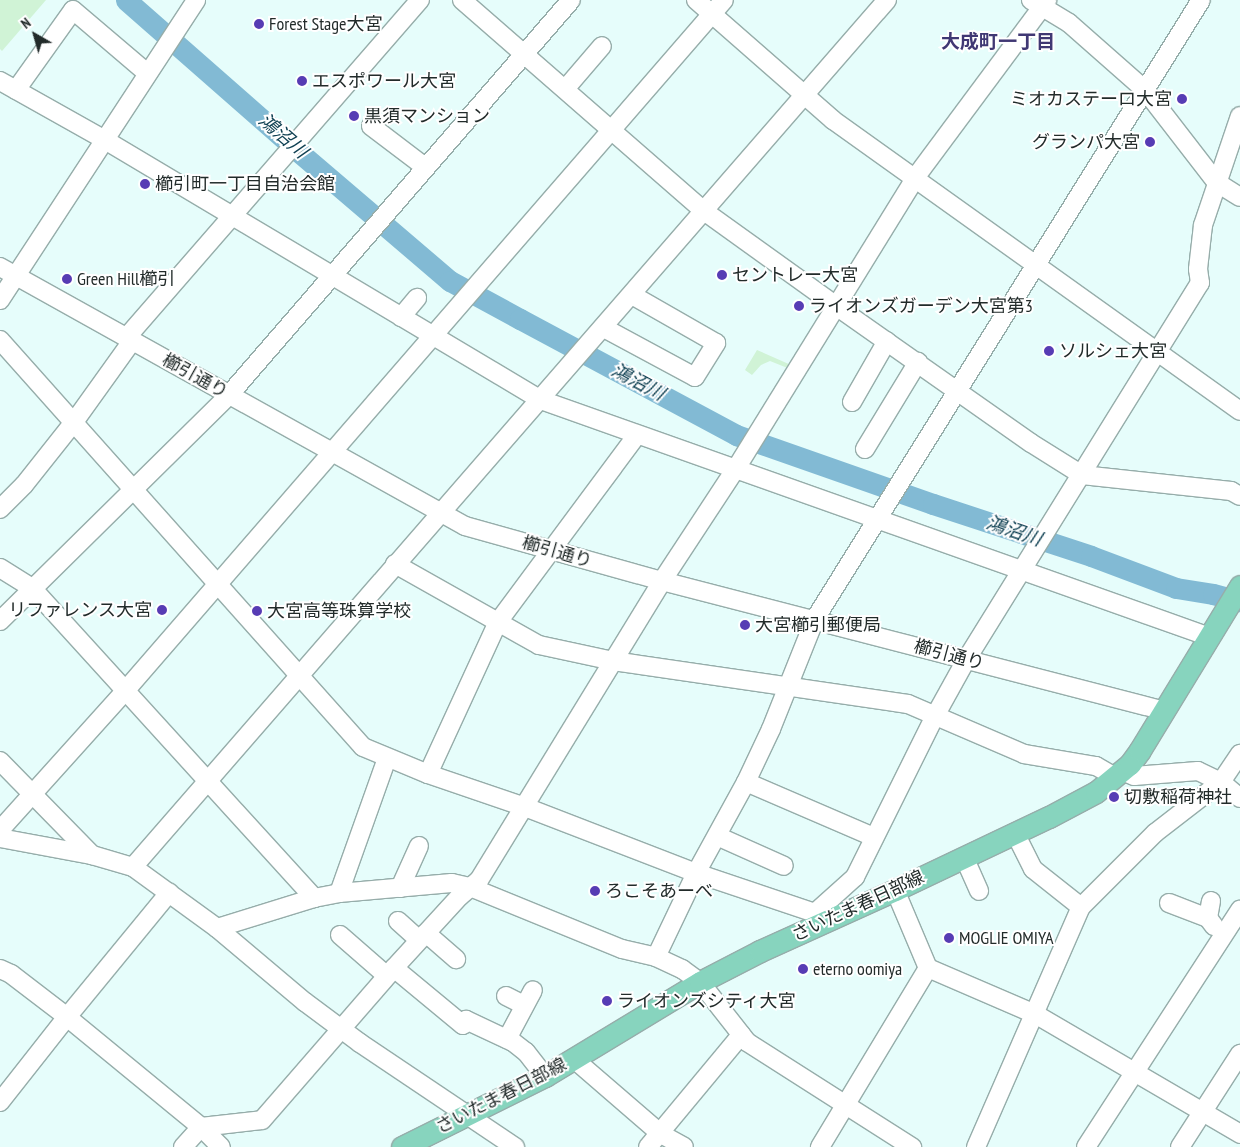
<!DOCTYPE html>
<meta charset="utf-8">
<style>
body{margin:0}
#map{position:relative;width:1240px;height:1147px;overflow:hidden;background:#e6fdfb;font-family:"PT Sans Narrow","Noto Sans JP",sans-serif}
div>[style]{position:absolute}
.green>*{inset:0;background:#d0f3d6}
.river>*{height:21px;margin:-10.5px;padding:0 10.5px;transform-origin:10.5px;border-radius:10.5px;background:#82bad4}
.roads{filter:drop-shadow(1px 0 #96adaa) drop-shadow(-1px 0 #96adaa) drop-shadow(0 1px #96adaa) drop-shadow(0 -1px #96adaa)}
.minor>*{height:18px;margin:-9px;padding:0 9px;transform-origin:9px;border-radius:9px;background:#fff}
.major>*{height:21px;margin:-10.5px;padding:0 10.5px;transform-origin:10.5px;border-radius:10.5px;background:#87d4be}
.dots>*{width:14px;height:14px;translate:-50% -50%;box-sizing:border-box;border:2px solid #fff;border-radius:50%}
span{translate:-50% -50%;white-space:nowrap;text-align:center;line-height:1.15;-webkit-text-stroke:4px #fff;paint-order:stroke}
.poi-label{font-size:18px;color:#222b2a}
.left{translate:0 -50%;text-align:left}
.right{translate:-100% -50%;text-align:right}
.street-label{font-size:18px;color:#222b2a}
.neighbourhood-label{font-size:19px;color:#403874;font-weight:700}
.water-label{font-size:19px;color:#104153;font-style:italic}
.north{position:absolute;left:10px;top:10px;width:50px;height:50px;-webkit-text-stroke:4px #fff;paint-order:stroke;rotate:322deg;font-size:14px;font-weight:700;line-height:20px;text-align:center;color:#222b2a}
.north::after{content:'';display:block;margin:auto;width:18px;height:22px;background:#222b2a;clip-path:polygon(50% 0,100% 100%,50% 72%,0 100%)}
</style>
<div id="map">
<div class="green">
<i style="clip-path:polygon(0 0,46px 0,2px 51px,0 49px)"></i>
<i style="clip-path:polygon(757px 350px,791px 365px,790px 369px,770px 361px,761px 365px,752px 375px,745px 370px)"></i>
</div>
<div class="river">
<i style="left:126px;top:0;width:232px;rotate:41.3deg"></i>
<i style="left:300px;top:153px;width:197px;rotate:40.5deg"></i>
<i style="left:450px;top:281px;width:80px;rotate:28.5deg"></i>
<i style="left:520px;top:319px;width:245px;rotate:28.2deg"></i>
<i style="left:736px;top:435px;width:209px;rotate:19.3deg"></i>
<i style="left:933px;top:504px;width:166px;rotate:18.2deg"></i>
<i style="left:1091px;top:556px;width:91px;rotate:20.6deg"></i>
<i style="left:1176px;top:588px;width:37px;rotate:9deg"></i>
<i style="left:1213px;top:594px;width:28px;rotate:15deg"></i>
</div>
<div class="roads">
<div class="minor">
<i style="left:462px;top:0;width:321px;rotate:41.1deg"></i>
<i style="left:704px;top:211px;width:163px;rotate:35.7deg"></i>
<i style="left:836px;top:306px;width:238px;rotate:35.1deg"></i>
<i style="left:1031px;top:443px;width:60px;rotate:32.1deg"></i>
<i style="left:1082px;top:475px;width:150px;rotate:6.1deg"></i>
<i style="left:1231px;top:491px;width:10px;rotate:29deg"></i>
<i style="left:696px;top:0;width:182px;rotate:41.2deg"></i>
<i style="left:833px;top:120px;width:500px;rotate:35.56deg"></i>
<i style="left:1031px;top:0;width:44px;rotate:31.2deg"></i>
<i style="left:1069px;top:23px;width:101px;rotate:41.4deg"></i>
<i style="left:1145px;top:90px;width:116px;rotate:52.3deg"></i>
<i style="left:1216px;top:182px;width:28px;rotate:32deg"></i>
<i style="left:0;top:81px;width:120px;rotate:29.3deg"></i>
<i style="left:105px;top:140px;width:508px;rotate:30.81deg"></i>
<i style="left:541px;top:400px;width:710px;rotate:19.51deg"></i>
<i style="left:566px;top:88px;width:55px;rotate:-49.4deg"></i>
<i style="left:16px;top:90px;width:98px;rotate:-54.5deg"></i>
<i style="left:73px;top:10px;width:97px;rotate:40.4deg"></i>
<i style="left:371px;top:126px;width:68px;rotate:37.2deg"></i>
<i style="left:0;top:267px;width:532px;rotate:29.12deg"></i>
<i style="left:465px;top:526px;width:205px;rotate:15.6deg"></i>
<i style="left:662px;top:581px;width:520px;rotate:14.49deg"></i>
<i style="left:0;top:300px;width:358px;rotate:-56.8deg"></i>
<i style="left:401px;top:317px;width:25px;rotate:-50deg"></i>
<i style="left:604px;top:328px;width:103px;rotate:28.3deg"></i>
<i style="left:695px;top:377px;width:40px;rotate:-58deg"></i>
<i style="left:716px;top:343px;width:97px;rotate:-150.3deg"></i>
<i style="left:126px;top:338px;width:448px;rotate:-49deg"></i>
<i style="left:0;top:340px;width:545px;rotate:48.27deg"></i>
<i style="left:363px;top:747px;width:70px;rotate:22.6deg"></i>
<i style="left:428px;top:774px;width:102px;rotate:18.8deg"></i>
<i style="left:525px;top:807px;width:183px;rotate:21.1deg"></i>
<i style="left:696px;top:873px;width:126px;rotate:18.6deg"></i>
<i style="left:852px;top:402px;width:70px;rotate:-60.2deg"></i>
<i style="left:865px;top:449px;width:102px;rotate:-58.7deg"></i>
<i style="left:0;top:509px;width:34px;rotate:-45deg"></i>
<i style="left:24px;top:485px;width:80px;rotate:-51.6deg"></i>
<i style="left:74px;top:422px;width:100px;rotate:-54.4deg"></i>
<i style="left:395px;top:564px;width:165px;rotate:29.4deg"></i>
<i style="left:539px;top:645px;width:76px;rotate:12.2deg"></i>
<i style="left:613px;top:661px;width:298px;rotate:8.3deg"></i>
<i style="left:908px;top:704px;width:126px;rotate:23.3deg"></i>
<i style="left:1024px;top:754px;width:73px;rotate:9.5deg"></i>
<i style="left:1096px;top:766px;width:22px;rotate:30deg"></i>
<i style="left:0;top:568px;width:39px;rotate:32deg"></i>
<i style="left:33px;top:589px;width:418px;rotate:47.7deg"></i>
<i style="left:0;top:621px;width:322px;rotate:-44.6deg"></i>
<i style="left:229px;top:395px;width:522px;rotate:-49.11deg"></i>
<i style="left:0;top:761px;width:132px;rotate:45.6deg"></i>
<i style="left:1122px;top:771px;width:13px;rotate:23deg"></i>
<i style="left:1134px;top:776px;width:64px;rotate:-4.5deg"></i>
<i style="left:1198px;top:771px;width:25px;rotate:26deg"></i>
<i style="left:1221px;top:782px;width:25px;rotate:40deg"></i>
<i style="left:428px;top:774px;width:167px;rotate:-65.3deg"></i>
<i style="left:498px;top:622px;width:233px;rotate:-53.4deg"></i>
<i style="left:746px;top:782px;width:139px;rotate:23.3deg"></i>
<i style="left:0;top:830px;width:187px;rotate:-48deg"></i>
<i style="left:125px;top:691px;width:914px;rotate:-49.08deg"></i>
<i style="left:1015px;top:833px;width:40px;rotate:63.4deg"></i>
<i style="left:1033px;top:869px;width:61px;rotate:38.4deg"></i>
<i style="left:717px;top:836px;width:73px;rotate:24.1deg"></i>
<i style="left:0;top:838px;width:94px;rotate:10.5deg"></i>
<i style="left:92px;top:855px;width:43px;rotate:16.3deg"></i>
<i style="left:133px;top:867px;width:104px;rotate:36deg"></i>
<i style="left:217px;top:928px;width:115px;rotate:40.1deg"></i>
<i style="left:305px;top:1002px;width:69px;rotate:36.7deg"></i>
<i style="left:360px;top:1043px;width:187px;rotate:33.9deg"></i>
<i style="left:964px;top:857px;width:37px;rotate:66deg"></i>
<i style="left:133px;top:867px;width:1149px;rotate:-48.99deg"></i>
<i style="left:400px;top:888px;width:46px;rotate:-65.7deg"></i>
<i style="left:895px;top:890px;width:85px;rotate:67.1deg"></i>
<i style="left:928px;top:968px;width:116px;rotate:23.3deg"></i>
<i style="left:1035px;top:1014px;width:238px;rotate:30.3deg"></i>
<i style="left:339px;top:893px;width:143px;rotate:-70.4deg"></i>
<i style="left:1211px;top:901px;width:17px;rotate:100deg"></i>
<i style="left:1208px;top:918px;width:10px;rotate:53deg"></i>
<i style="left:1169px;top:903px;width:42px;rotate:21deg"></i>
<i style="left:815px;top:913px;width:54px;rotate:-42deg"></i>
<i style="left:855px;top:877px;width:180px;rotate:-63.6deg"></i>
<i style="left:935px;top:716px;width:64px;rotate:-61deg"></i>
<i style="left:966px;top:660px;width:444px;rotate:-58.2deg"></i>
<i style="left:1200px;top:283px;width:14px;rotate:-98deg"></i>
<i style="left:1198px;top:269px;width:44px;rotate:-83.5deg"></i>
<i style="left:1203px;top:225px;width:115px;rotate:-71.3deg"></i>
<i style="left:398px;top:921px;width:28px;rotate:42deg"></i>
<i style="left:217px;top:928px;width:102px;rotate:-17.2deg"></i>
<i style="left:314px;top:898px;width:25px;rotate:-11deg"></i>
<i style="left:339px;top:893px;width:113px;rotate:-5.1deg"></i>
<i style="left:452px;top:883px;width:18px;rotate:13deg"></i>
<i style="left:470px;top:887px;width:164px;rotate:22.2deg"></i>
<i style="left:622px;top:949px;width:35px;rotate:13deg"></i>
<i style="left:656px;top:957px;width:29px;rotate:25deg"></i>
<i style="left:682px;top:969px;width:22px;rotate:36deg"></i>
<i style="left:700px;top:982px;width:76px;rotate:51.9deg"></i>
<i style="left:747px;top:1042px;width:196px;rotate:32.5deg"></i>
<i style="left:426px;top:933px;width:40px;rotate:41deg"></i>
<i style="left:340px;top:935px;width:62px;rotate:41.1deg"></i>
<i style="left:656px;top:957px;width:93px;rotate:-64.5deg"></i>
<i style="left:696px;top:873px;width:104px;rotate:-61.2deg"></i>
<i style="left:746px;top:782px;width:59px;rotate:-64.7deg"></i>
<i style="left:771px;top:729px;width:118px;rotate:-68.2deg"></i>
<i style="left:815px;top:619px;width:729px;rotate:-58.05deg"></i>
<i style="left:394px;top:968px;width:89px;rotate:39.6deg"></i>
<i style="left:463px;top:1025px;width:6px;rotate:-59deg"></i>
<i style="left:466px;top:1020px;width:52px;rotate:25.1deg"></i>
<i style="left:513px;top:1042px;width:16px;rotate:38deg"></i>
<i style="left:526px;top:1052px;width:31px;rotate:52deg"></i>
<i style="left:0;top:969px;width:12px;rotate:24deg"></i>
<i style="left:11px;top:974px;width:71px;rotate:37.5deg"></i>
<i style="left:67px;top:1017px;width:173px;rotate:39.4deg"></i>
<i style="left:201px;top:1127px;width:28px;rotate:45deg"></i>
<i style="left:506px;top:996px;width:20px;rotate:27deg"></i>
<i style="left:507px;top:1039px;width:55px;rotate:-62deg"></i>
<i style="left:574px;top:1059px;width:115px;rotate:40.8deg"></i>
<i style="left:661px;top:1134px;width:26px;rotate:29deg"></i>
<i style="left:0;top:1102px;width:108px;rotate:-51.8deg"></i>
<i style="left:67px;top:1017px;width:161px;rotate:-50.6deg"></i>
<i style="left:183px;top:1147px;width:27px;rotate:-48deg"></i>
<i style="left:201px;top:1127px;width:61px;rotate:-6.5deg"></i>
<i style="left:262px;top:1120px;width:201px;rotate:-49deg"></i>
<i style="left:394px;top:968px;width:98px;rotate:-47.5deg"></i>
<i style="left:460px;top:896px;width:25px;rotate:-40deg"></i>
<i style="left:479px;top:880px;width:351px;rotate:-58.5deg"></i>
<i style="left:662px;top:581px;width:133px;rotate:-56.7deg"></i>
<i style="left:735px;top:470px;width:343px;rotate:-58.3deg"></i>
<i style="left:915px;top:178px;width:222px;rotate:-53.4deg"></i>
<i style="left:648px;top:1147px;width:146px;rotate:-50.3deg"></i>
<i style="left:820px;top:1147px;width:209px;rotate:-58.9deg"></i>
<i style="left:976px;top:1147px;width:262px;rotate:-66.4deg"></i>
<i style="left:1081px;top:907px;width:105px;rotate:-45deg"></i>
<i style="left:1155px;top:833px;width:83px;rotate:-37.7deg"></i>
<i style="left:1221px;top:782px;width:34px;rotate:-56deg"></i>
<i style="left:1086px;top:1147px;width:283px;rotate:-57deg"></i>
<i style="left:1180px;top:1147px;width:111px;rotate:-57.2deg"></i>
</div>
<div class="major">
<i style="left:402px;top:1147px;width:160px;rotate:-26.4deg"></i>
<i style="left:545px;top:1076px;width:181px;rotate:-31.2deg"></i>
<i style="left:700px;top:982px;width:68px;rotate:-27.3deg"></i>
<i style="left:760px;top:951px;width:148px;rotate:-24.3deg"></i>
<i style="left:895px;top:890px;width:170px;rotate:-25.4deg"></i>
<i style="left:1049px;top:817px;width:53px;rotate:-28deg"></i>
<i style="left:1096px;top:792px;width:44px;rotate:-39.5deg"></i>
<i style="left:1130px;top:764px;width:17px;rotate:-54deg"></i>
<i style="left:1140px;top:750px;width:192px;rotate:-58.6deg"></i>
</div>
</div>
<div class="dots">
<i style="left:259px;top:24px;background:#573cb4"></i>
<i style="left:302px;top:81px;background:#573cb4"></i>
<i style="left:1182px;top:99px;background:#573cb4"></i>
<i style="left:354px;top:116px;background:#573cb4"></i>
<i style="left:1150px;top:142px;background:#573cb4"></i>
<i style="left:145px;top:184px;background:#573cb4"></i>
<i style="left:722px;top:275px;background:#573cb4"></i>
<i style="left:67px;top:279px;background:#573cb4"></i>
<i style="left:799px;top:306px;background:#573cb4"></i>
<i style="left:1049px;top:351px;background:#573cb4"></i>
<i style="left:162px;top:610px;background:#573cb4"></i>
<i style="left:257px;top:611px;background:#573cb4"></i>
<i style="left:745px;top:625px;background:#573cb4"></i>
<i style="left:1114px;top:797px;background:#573cb4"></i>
<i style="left:595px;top:891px;background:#573cb4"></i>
<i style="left:949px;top:938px;background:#573cb4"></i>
<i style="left:803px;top:969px;background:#573cb4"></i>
<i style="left:607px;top:1001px;background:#573cb4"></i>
</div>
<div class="poi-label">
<span class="left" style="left:269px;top:24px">Forest Stage大宮</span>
<span class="left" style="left:312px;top:81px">エスポワール大宮</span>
<span class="right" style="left:1172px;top:99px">ミオカステーロ大宮</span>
<span class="left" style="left:364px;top:116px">黒須マンション</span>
<span class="right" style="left:1140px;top:142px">グランパ大宮</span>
<span class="left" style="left:155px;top:184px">櫛引町一丁目自治会館</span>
<span class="left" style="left:732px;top:275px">セントレー大宮</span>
<span class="left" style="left:77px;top:279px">Green Hill櫛引</span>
<span class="left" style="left:809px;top:306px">ライオンズガーデン大宮第3</span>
<span class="left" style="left:1059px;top:351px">ソルシェ大宮</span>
<span class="right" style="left:152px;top:610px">リファレンス大宮</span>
<span class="left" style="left:267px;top:611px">大宮高等珠算学校</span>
<span class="left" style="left:755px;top:625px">大宮櫛引郵便局</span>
<span class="left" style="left:1124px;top:797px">切敷稲荷神社</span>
<span class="left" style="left:605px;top:891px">ろこそあーべ</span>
<span class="left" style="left:959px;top:938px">MOGLIE OMIYA</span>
<span class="left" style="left:813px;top:969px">eterno oomiya</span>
<span class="left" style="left:617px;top:1001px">ライオンズシティ大宮</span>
</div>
<div class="street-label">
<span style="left:195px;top:376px;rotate:29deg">櫛引通り</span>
<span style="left:557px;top:552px;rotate:16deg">櫛引通り</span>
<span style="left:949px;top:655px;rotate:15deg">櫛引通り</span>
<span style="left:858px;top:906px;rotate:-25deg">さいたま春日部線</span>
<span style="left:501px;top:1096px;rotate:-27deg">さいたま春日部線</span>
</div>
<div class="neighbourhood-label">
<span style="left:998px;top:42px">大成町一丁目</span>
</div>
<div class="water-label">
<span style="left:283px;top:136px;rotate:41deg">鴻沼川</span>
<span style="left:638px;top:382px;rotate:28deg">鴻沼川</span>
<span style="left:1014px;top:531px;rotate:19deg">鴻沼川</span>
</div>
<div class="north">N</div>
</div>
